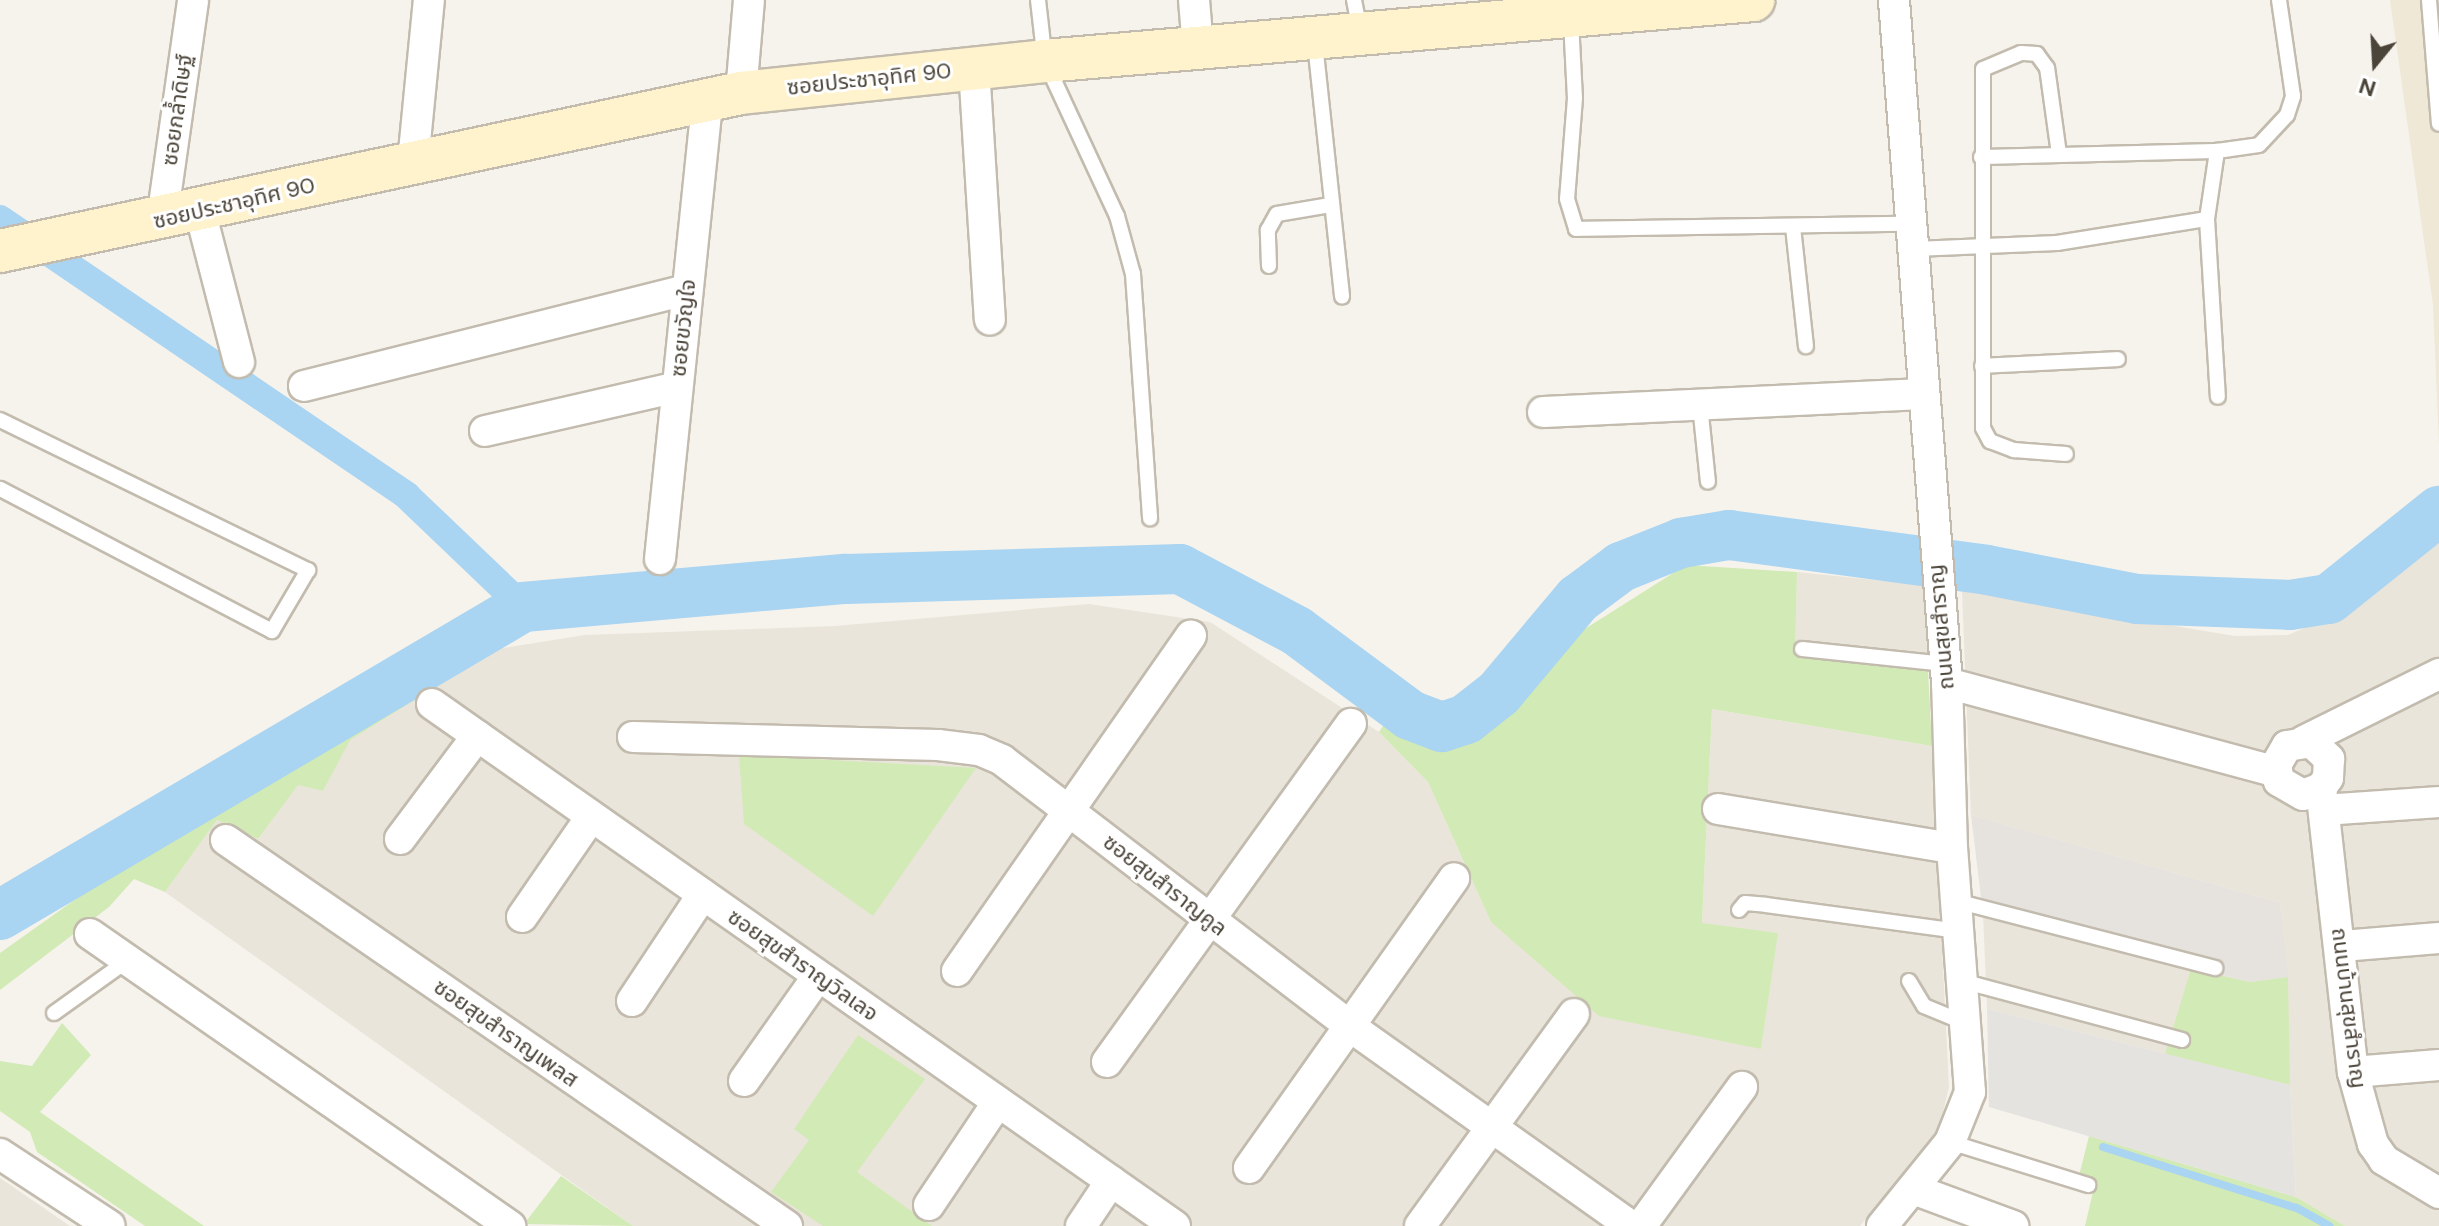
<!DOCTYPE html>
<meta charset="utf-8">
<style>
body{margin:0}
#map{position:relative;width:2439px;height:1226px;overflow:hidden;background:#f6f3ec;font-family:"DM Sans","Noto Sans Thai",sans-serif}
div>[style]{position:absolute}
.residential>*{inset:0;background:#eae5da}
.industrial>*{inset:0;background:#e6e2dd}
.education>*{inset:0;background:#efe8d6}
.green>*{inset:0;background:#d2eab5}
.parking>*{inset:0;background:#e5e3e0}
.stream>*{height:8px;margin:-4px;padding:0 4px;transform-origin:4px;border-radius:4px;background:#a9d4f2}
.canal>*{height:28px;margin:-14px;padding:0 14px;transform-origin:14px;border-radius:14px;background:#a9d4f2}
.river>*{height:50px;margin:-25px;padding:0 25px;transform-origin:25px;border-radius:25px;background:#a9d4f2}
.roads{filter:drop-shadow(2px 0 #c2bbae) drop-shadow(-2px 0 #c2bbae) drop-shadow(0 2px #c2bbae) drop-shadow(0 -2px #c2bbae)}
.lane>*{height:14px;margin:-7px;padding:0 7px;transform-origin:7px;border-radius:7px;background:#fff}
.street>*{height:30px;margin:-15px;padding:0 15px;transform-origin:15px;border-radius:15px;background:#fff}
.secondary>*{height:42px;margin:-21px;padding:0 21px;transform-origin:21px;border-radius:21px;background:#fff3cd}
span{translate:-50% -50%;white-space:nowrap;text-align:center;line-height:1.15;-webkit-text-stroke:6px #fff;paint-order:stroke}
.street-label{font-size:22px;color:#4b4439}
.north{position:absolute;left:2335px;top:24px;width:80px;height:80px;-webkit-text-stroke:6px #fff;paint-order:stroke;rotate:198deg;font-size:22px;font-weight:700;line-height:32px;text-align:center;color:#4b4439}
.north::after{content:'';display:block;margin:auto;width:28px;height:36px;background:#4b4439;clip-path:polygon(50% 0,100% 100%,50% 72%,0 100%)}
</style>
<div id="map">
<div class="residential">
<i style="clip-path:polygon(2439px 538px,2439px 1226px,2345px 1226px,2296px 1197px,2290px 1085px,1987px 1009px,1983px 914px,2250px 982px,2287px 977px,2280px 903px,1971px 815px,1962px 591px,2235px 636px,2288px 635px,2358px 605px)"></i>
<i style="clip-path:polygon(1797px 572px,1924px 585px,1928px 671px,1795px 657px)"></i>
<i style="clip-path:polygon(1089px 604px,1210px 622px,1379px 732px,1428px 782px,1491px 922px,1761px 1049px,1777px 933px,1702px 924px,1712px 709px,1932px 746px,1949px 1087px,1939px 1129px,1860px 1226px,633px 1226px,165px 892px,217px 820px,258px 839px,298px 784px,323px 791px,349px 740px,497px 649px,585px 635px,835px 626px)"></i>
<i style="clip-path:polygon(0 1178px,70px 1226px,0 1226px)"></i>
</div>
<div class="industrial">
<i style="clip-path:polygon(1971px 815px,2280px 903px,2288px 977px,2250px 982px,1983px 914px)"></i>
</div>
<div class="education">
<i style="clip-path:polygon(2390px 0,2439px 0,2439px 445px,2433px 305px)"></i>
</div>
<div class="green">
<i style="clip-path:polygon(1686px 565px,1797px 572px,1795px 657px,1928px 671px,1932px 746px,1712px 709px,1702px 923px,1778px 933px,1761px 1049px,1599px 1016px,1491px 922px,1428px 782px,1379px 732px,1387px 720px,1428px 738px,1455px 742px,1481px 733px,1531px 693px,1572px 637px)"></i>
<i style="clip-path:polygon(497px 649px,350px 740px,323px 791px,298px 785px,258px 839px,217px 820px,165px 892px,134px 879px,109px 907px,0 990px,0 953px,180px 825px)"></i>
<i style="clip-path:polygon(739px 755px,976px 768px,873px 916px,744px 824px)"></i>
<i style="clip-path:polygon(2191px 969px,2250px 982px,2288px 977px,2290px 1085px,2165px 1054px)"></i>
<i style="clip-path:polygon(62px 1023px,91px 1055px,40px 1112px,204px 1226px,145px 1226px,37px 1152px,30px 1132px,0 1111px,0 1061px,32px 1066px)"></i>
<i style="clip-path:polygon(858px 1035px,925px 1079px,857px 1172px,932px 1226px,823px 1226px,771px 1192px,809px 1140px,794px 1129px)"></i>
<i style="clip-path:polygon(2089px 1136px,2296px 1197px,2345px 1226px,2085px 1226px,2095px 1183px,2079px 1176px)"></i>
<i style="clip-path:polygon(561px 1176px,633px 1226px,524px 1224px)"></i>
</div>
<div class="parking">
<i style="clip-path:polygon(1987px 1009px,2290px 1085px,2296px 1197px,1989px 1107px)"></i>
</div>
<div class="stream">
<i style="left:2103px;top:1147px;width:203px;rotate:17.5deg"></i>
<i style="left:2297px;top:1208px;width:37px;rotate:29deg"></i>
</div>
<div class="canal">
<i style="left:0;top:219px;width:492px;rotate:34.2deg"></i>
<i style="left:407px;top:496px;width:161px;rotate:43.7deg"></i>
</div>
<div class="river">
<i style="left:0;top:915px;width:607px;rotate:-30.49deg"></i>
<i style="left:523px;top:607px;width:324px;rotate:-5deg"></i>
<i style="left:846px;top:579px;width:334px;rotate:-1.7deg"></i>
<i style="left:1180px;top:569px;width:132px;rotate:27.9deg"></i>
<i style="left:1297px;top:631px;width:141px;rotate:36.6deg"></i>
<i style="left:1410px;top:715px;width:34px;rotate:21deg"></i>
<i style="left:1442px;top:727px;width:25px;rotate:-18deg"></i>
<i style="left:1466px;top:719px;width:42px;rotate:-38.2deg"></i>
<i style="left:1499px;top:693px;width:123px;rotate:-50deg"></i>
<i style="left:1578px;top:599px;width:54px;rotate:-36.7deg"></i>
<i style="left:1621px;top:567px;width:65px;rotate:-21.8deg"></i>
<i style="left:1681px;top:543px;width:49px;rotate:-9.5deg"></i>
<i style="left:1729px;top:535px;width:260px;rotate:7.7deg"></i>
<i style="left:1987px;top:570px;width:153px;rotate:10.9deg"></i>
<i style="left:2137px;top:599px;width:153px;rotate:2.2deg"></i>
<i style="left:2290px;top:605px;width:39px;rotate:-9deg"></i>
<i style="left:2329px;top:599px;width:141px;rotate:-38.7deg"></i>
</div>
<div class="roads">
<div class="lane">
<i style="left:1038px;top:0;width:61px;rotate:83.5deg"></i>
<i style="left:1045px;top:61px;width:171px;rotate:65.1deg"></i>
<i style="left:1117px;top:216px;width:60px;rotate:74.6deg"></i>
<i style="left:1133px;top:274px;width:245px;rotate:86deg"></i>
<i style="left:1354px;top:0;width:32px;rotate:79deg"></i>
<i style="left:2429px;top:0;width:124px;rotate:85.4deg"></i>
<i style="left:1571px;top:20px;width:78px;rotate:87.1deg"></i>
<i style="left:1575px;top:98px;width:101px;rotate:94.5deg"></i>
<i style="left:1567px;top:199px;width:31px;rotate:73deg"></i>
<i style="left:1576px;top:229px;width:336px;rotate:-0.9deg"></i>
<i style="left:1315px;top:43px;width:255px;rotate:83.9deg"></i>
<i style="left:2059px;top:154px;width:87px;rotate:-97.9deg"></i>
<i style="left:2047px;top:68px;width:17px;rotate:-126deg"></i>
<i style="left:2037px;top:54px;width:16px;rotate:-176deg"></i>
<i style="left:2021px;top:53px;width:41px;rotate:157.2deg"></i>
<i style="left:1983px;top:69px;width:359px;rotate:90deg"></i>
<i style="left:1983px;top:428px;width:15px;rotate:62deg"></i>
<i style="left:1990px;top:441px;width:26px;rotate:21deg"></i>
<i style="left:2014px;top:450px;width:52px;rotate:4.4deg"></i>
<i style="left:1981px;top:157px;width:236px;rotate:-1.5deg"></i>
<i style="left:2207px;top:219px;width:178px;rotate:86.5deg"></i>
<i style="left:1793px;top:227px;width:120px;rotate:83.8deg"></i>
<i style="left:1915px;top:249px;width:142px;rotate:-2.4deg"></i>
<i style="left:2057px;top:243px;width:152px;rotate:-9.1deg"></i>
<i style="left:2207px;top:219px;width:69px;rotate:-81.6deg"></i>
<i style="left:2217px;top:151px;width:42px;rotate:-8.1deg"></i>
<i style="left:2259px;top:145px;width:41px;rotate:-47deg"></i>
<i style="left:2287px;top:115px;width:20px;rotate:-72deg"></i>
<i style="left:2293px;top:96px;width:97px;rotate:-98.3deg"></i>
<i style="left:1269px;top:266px;width:36px;rotate:-92deg"></i>
<i style="left:1268px;top:230px;width:18px;rotate:-61deg"></i>
<i style="left:1277px;top:214px;width:54px;rotate:-9.6deg"></i>
<i style="left:1982px;top:366px;width:136px;rotate:-2.9deg"></i>
<i style="left:1700px;top:405px;width:77px;rotate:84.1deg"></i>
<i style="left:0;top:420px;width:343px;rotate:26deg"></i>
<i style="left:308px;top:570px;width:71px;rotate:120.5deg"></i>
<i style="left:272px;top:631px;width:307px;rotate:-152.4deg"></i>
<i style="left:1802px;top:649px;width:144px;rotate:6deg"></i>
<i style="left:1956px;top:901px;width:268px;rotate:14.5deg"></i>
<i style="left:1739px;top:910px;width:9px;rotate:-49deg"></i>
<i style="left:1745px;top:903px;width:21px;rotate:5deg"></i>
<i style="left:1766px;top:905px;width:194px;rotate:7.7deg"></i>
<i style="left:1909px;top:981px;width:29px;rotate:59deg"></i>
<i style="left:1924px;top:1006px;width:44px;rotate:22.5deg"></i>
<i style="left:1962px;top:981px;width:228px;rotate:15deg"></i>
<i style="left:54px;top:1013px;width:91px;rotate:-35.6deg"></i>
<i style="left:1950px;top:1142px;width:145px;rotate:17.3deg"></i>
</div>
<div class="street">
<i style="left:1194px;top:0;width:48px;rotate:85.2deg"></i>
<i style="left:974px;top:68px;width:252px;rotate:86.4deg"></i>
<i style="left:741px;top:93px;width:93px;rotate:-85.1deg"></i>
<i style="left:413px;top:162px;width:163px;rotate:-84.4deg"></i>
<i style="left:200px;top:211px;width:156px;rotate:75.5deg"></i>
<i style="left:162px;top:219px;width:221px;rotate:-81.9deg"></i>
<i style="left:304px;top:386px;width:395px;rotate:-14.1deg"></i>
<i style="left:1543px;top:412px;width:381px;rotate:-2.7deg"></i>
<i style="left:485px;top:431px;width:197px;rotate:-12.9deg"></i>
<i style="left:660px;top:559px;width:463px;rotate:-84.1deg"></i>
<i style="left:1947px;top:683px;width:341px;rotate:15.1deg"></i>
<i style="left:432px;top:704px;width:908px;rotate:35.09deg"></i>
<i style="left:633px;top:737px;width:305px;rotate:1.5deg"></i>
<i style="left:938px;top:745px;width:41px;rotate:7deg"></i>
<i style="left:979px;top:750px;width:25px;rotate:23deg"></i>
<i style="left:1002px;top:760px;width:436px;rotate:37.4deg"></i>
<i style="left:1348px;top:1025px;width:347px;rotate:35.4deg"></i>
<i style="left:2304px;top:741px;width:151px;rotate:-26.4deg"></i>
<i style="left:2321px;top:788px;width:19px;rotate:159deg"></i>
<i style="left:2303px;top:795px;width:28px;rotate:-150deg"></i>
<i style="left:2279px;top:781px;width:16px;rotate:-101deg"></i>
<i style="left:2276px;top:765px;width:22px;rotate:-60deg"></i>
<i style="left:2287px;top:746px;width:24px;rotate:-9deg"></i>
<i style="left:2311px;top:742px;width:25px;rotate:43deg"></i>
<i style="left:2329px;top:759px;width:19px;rotate:93deg"></i>
<i style="left:2328px;top:778px;width:12px;rotate:125deg"></i>
<i style="left:2321px;top:788px;width:286px;rotate:83.6deg"></i>
<i style="left:2353px;top:1072px;width:75px;rotate:74.5deg"></i>
<i style="left:2373px;top:1144px;width:19px;rotate:55deg"></i>
<i style="left:2384px;top:1160px;width:64px;rotate:31deg"></i>
<i style="left:1718px;top:809px;width:237px;rotate:9.5deg"></i>
<i style="left:2324px;top:810px;width:115px;rotate:-4deg"></i>
<i style="left:400px;top:839px;width:129px;rotate:-53.2deg"></i>
<i style="left:226px;top:840px;width:681px;rotate:34.53deg"></i>
<i style="left:522px;top:917px;width:121px;rotate:-55.4deg"></i>
<i style="left:90px;top:934px;width:512px;rotate:34.81deg"></i>
<i style="left:2342px;top:946px;width:97px;rotate:-4.7deg"></i>
<i style="left:957px;top:971px;width:409px;rotate:-55.1deg"></i>
<i style="left:632px;top:1001px;width:128px;rotate:-56.4deg"></i>
<i style="left:1107px;top:1062px;width:417px;rotate:-54.2deg"></i>
<i style="left:2353px;top:1072px;width:86px;rotate:-4.7deg"></i>
<i style="left:744px;top:1081px;width:128px;rotate:-54.8deg"></i>
<i style="left:0;top:1154px;width:131px;rotate:33.2deg"></i>
<i style="left:1249px;top:1168px;width:355px;rotate:-54.7deg"></i>
<i style="left:1913px;top:1189px;width:107px;rotate:20.3deg"></i>
<i style="left:929px;top:1205px;width:124px;rotate:-56.2deg"></i>
<i style="left:1081px;top:1226px;width:54px;rotate:-56.3deg"></i>
<i style="left:1420px;top:1226px;width:262px;rotate:-54deg"></i>
<i style="left:1641px;top:1226px;width:172px;rotate:-54deg"></i>
<i style="left:1882px;top:1226px;width:108px;rotate:-51deg"></i>
<i style="left:1950px;top:1142px;width:54px;rotate:-68.2deg"></i>
<i style="left:1970px;top:1092px;width:245px;rotate:-94.2deg"></i>
<i style="left:1952px;top:848px;width:165px;rotate:-91.7deg"></i>
<i style="left:1947px;top:683px;width:685px;rotate:-94.44deg"></i>
</div>
<div class="secondary">
<i style="left:0;top:251px;width:758px;rotate:-12.04deg"></i>
<i style="left:741px;top:93px;width:306px;rotate:-6deg"></i>
<i style="left:1045px;top:61px;width:711px;rotate:-4.92deg"></i>
</div>
</div>
<div class="street-label">
<span style="left:869px;top:79px;rotate:-6deg">ซอยประชาอุทิศ 90</span>
<span style="left:177px;top:110px;rotate:-82deg">ซอยกล้ำดิษฐ์</span>
<span style="left:234px;top:203px;rotate:-13deg">ซอยประชาอุทิศ 90</span>
<span style="left:683px;top:328px;rotate:-84deg">ซอยขวัญใจ</span>
<span style="left:1941px;top:627px;rotate:-95deg">ถนนสุขสำราญ</span>
<span style="left:1165px;top:885px;rotate:38deg">ซอยสุขสำราญคูล</span>
<span style="left:803px;top:965px;rotate:35deg">ซอยสุขสำราญวิลเลจ</span>
<span style="left:2349px;top:1008px;rotate:83deg">ถนนบ้านสุขสำราญ</span>
<span style="left:506px;top:1033px;rotate:35deg">ซอยสุขสำราญเพลส</span>
</div>
<div class="north">N</div>
</div>
